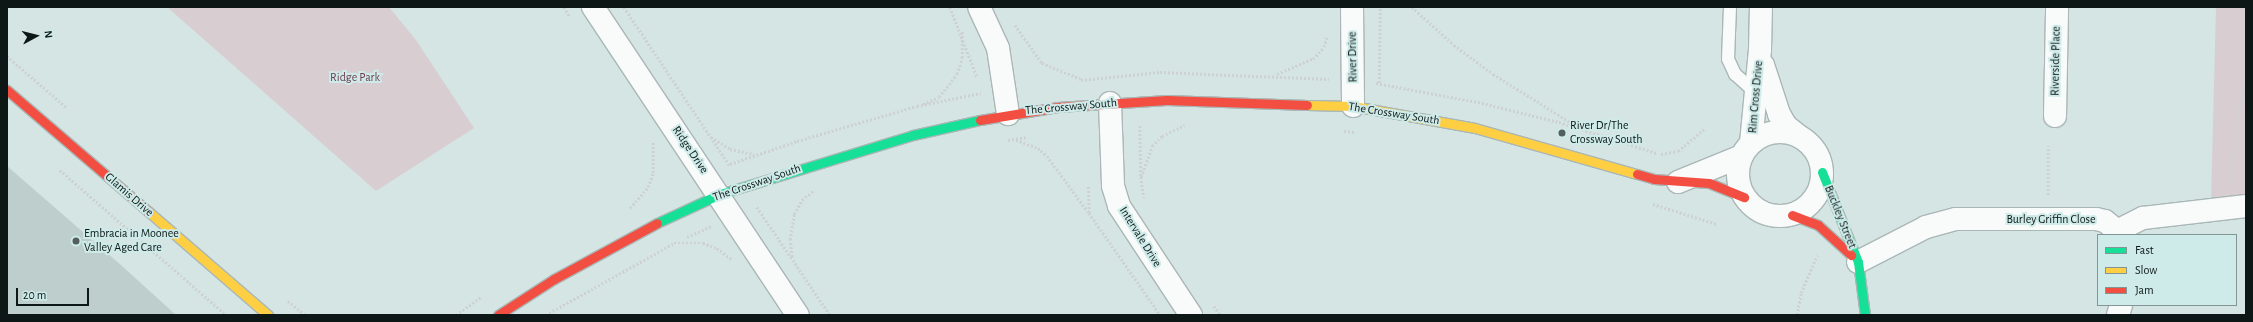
<!DOCTYPE html>
<style>
body{margin:0}
#map{position:relative;width:2253px;height:322px;overflow:hidden;background:#d4e5e3;font-family:"Alegreya Sans",sans-serif}
div>[style]{position:absolute}
.green>*{inset:0;background:#d8ced2}
.building>*{inset:0;background:#bececc}
.path>*{height:2.5px;margin-top:-1.25px;transform-origin:0;background:repeating-linear-gradient(90deg,#cdd1d1 0 2px,transparent 0 4px)}
.roads{filter:drop-shadow(1px 0 #aab7b6) drop-shadow(-1px 0 #aab7b6) drop-shadow(0 1px #aab7b6) drop-shadow(0 -1px #aab7b6)}
.lane>*{height:12px;margin:-6px;padding:0 6px;transform-origin:6px;border-radius:6px;background:#f9fbfb}
.street>*{height:22px;margin:-11px;padding:0 11px;transform-origin:11px;border-radius:11px;background:#f9fbfb}
.street>.ring{margin:-11px;padding:0;box-sizing:content-box;background:none;border:22px solid #f9fbfb;border-radius:50%}
.fast>*{height:9px;margin:-4.5px;padding:0 4.5px;transform-origin:4.5px;border-radius:4.5px;background:#16e098}
.slow>*{height:9px;margin:-4.5px;padding:0 4.5px;transform-origin:4.5px;border-radius:4.5px;background:#ffcf43}
.jam>*{height:9px;margin:-4.5px;padding:0 4.5px;transform-origin:4.5px;border-radius:4.5px;background:#f24e42}
.dots>*{width:11px;height:11px;translate:-50% -50%;box-sizing:border-box;border:2px solid #ceebe9;border-radius:50%}
span{translate:-50% -50%;white-space:nowrap;text-align:center;line-height:1.15;-webkit-text-stroke:4px #ceebe9;paint-order:stroke}
.street-label{font-size:12px;color:#0d1716}
.park-label{font-size:12px;color:#6e3c4e}
.poi-label{font-size:12px;color:#0d1716}
.left{translate:0 -50%;text-align:left}
.frame{position:absolute;inset:0;border:8px solid #0d1716;pointer-events:none}
.legend{position:absolute;left:2097px;top:234px;width:140px;height:72px;box-sizing:border-box;background:#ceebe9;border:1px solid #819695;margin:0;padding:5px 7px;list-style:none;font-size:12px;color:#0d1716}
.legend li{display:flex;align-items:center;gap:8px;height:20px}
.legend b{width:20px;border:1px solid #819695}
.north{position:absolute;left:16px;top:16px;width:40px;height:40px;-webkit-text-stroke:3px #ceebe9;paint-order:stroke;rotate:83deg;font-size:11px;font-weight:700;line-height:16px;text-align:center;color:#0d1716}
.north::after{content:'';display:block;margin:auto;width:14px;height:18px;background:#0d1716;clip-path:polygon(50% 0,100% 100%,50% 72%,0 100%)}
.scale{position:absolute;left:16px;top:288px;width:73px;height:18px;box-sizing:border-box;border:2px solid #0d1716;border-top:0;padding-left:5px;font-size:12px;line-height:14px;white-space:nowrap;color:#0d1716;-webkit-text-stroke:3px #ceebe9;paint-order:stroke}
</style>
<div id="map">
<div class="green">
<i style="clip-path:polygon(167px 7px,389px 7px,416px 40px,474px 128px,376px 191px)"></i>
<i style="clip-path:polygon(2216px 7px,2246px 7px,2246px 197px,2211px 200px)"></i>
</div>
<div class="building">
<i style="clip-path:polygon(7px 166px,122px 266px,176px 315px,7px 315px)"></i>
</div>
<div class="path">
<i style="left:564px;top:7px;width:12px;rotate:59deg"></i>
<i style="left:624px;top:7px;width:191px;rotate:56.3deg"></i>
<i style="left:950px;top:7px;width:75px;rotate:68.9deg"></i>
<i style="left:1412px;top:7px;width:57px;rotate:42.1deg"></i>
<i style="left:1454px;top:45px;width:49px;rotate:36.6deg"></i>
<i style="left:1493px;top:74px;width:97px;rotate:31.9deg"></i>
<i style="left:1015px;top:25px;width:47px;rotate:54.6deg"></i>
<i style="left:1042px;top:63px;width:42px;rotate:22.3deg"></i>
<i style="left:7px;top:56px;width:78px;rotate:40.8deg"></i>
<i style="left:1277px;top:74px;width:39px;rotate:-23deg"></i>
<i style="left:1313px;top:59px;width:16px;rotate:-47deg"></i>
<i style="left:1324px;top:47px;width:11px;rotate:-75deg"></i>
<i style="left:1081px;top:80px;width:79px;rotate:-5.8deg"></i>
<i style="left:1160px;top:72px;width:169px;rotate:2.4deg"></i>
<i style="left:1376px;top:83px;width:104px;rotate:10.6deg"></i>
<i style="left:1478px;top:102px;width:83px;rotate:13.9deg"></i>
<i style="left:1559px;top:122px;width:102px;rotate:17.7deg"></i>
<i style="left:1379px;top:83px;width:76px;rotate:-89.2deg"></i>
<i style="left:923px;top:104px;width:17px;rotate:-24deg"></i>
<i style="left:939px;top:97px;width:29px;rotate:-52deg"></i>
<i style="left:957px;top:74px;width:17px;rotate:-73deg"></i>
<i style="left:962px;top:58px;width:27px;rotate:-90deg"></i>
<i style="left:1140px;top:126px;width:51px;rotate:88.9deg"></i>
<i style="left:1141px;top:177px;width:33px;rotate:-70deg"></i>
<i style="left:1152px;top:146px;width:14px;rotate:-45deg"></i>
<i style="left:1162px;top:136px;width:25px;rotate:-26deg"></i>
<i style="left:1344px;top:131px;width:11px;rotate:5deg"></i>
<i style="left:711px;top:137px;width:22px;rotate:32deg"></i>
<i style="left:730px;top:149px;width:25px;rotate:12deg"></i>
<i style="left:1008px;top:140px;width:18px;rotate:-9deg"></i>
<i style="left:1016px;top:140px;width:23px;rotate:20deg"></i>
<i style="left:1038px;top:148px;width:12px;rotate:42deg"></i>
<i style="left:1047px;top:156px;width:71px;rotate:53.6deg"></i>
<i style="left:1089px;top:213px;width:27px;rotate:-92deg"></i>
<i style="left:1661px;top:154px;width:17px;rotate:-10deg"></i>
<i style="left:1678px;top:151px;width:34px;rotate:-40deg"></i>
<i style="left:730px;top:164px;width:71px;rotate:-18.9deg"></i>
<i style="left:797px;top:141px;width:125px;rotate:-16.3deg"></i>
<i style="left:917px;top:106px;width:65px;rotate:-11.5deg"></i>
<i style="left:60px;top:170px;width:220px;rotate:41.1deg"></i>
<i style="left:1141px;top:177px;width:21px;rotate:82deg"></i>
<i style="left:2230px;top:184px;width:66px;rotate:-83.9deg"></i>
<i style="left:2237px;top:118px;width:39px;rotate:-77deg"></i>
<i style="left:2048px;top:195px;width:49px;rotate:-90deg"></i>
<i style="left:1653px;top:204px;width:67px;rotate:17.4deg"></i>
<i style="left:757px;top:207px;width:130px;rotate:55.9deg"></i>
<i style="left:630px;top:208px;width:28px;rotate:-49deg"></i>
<i style="left:648px;top:187px;width:15px;rotate:-70deg"></i>
<i style="left:653px;top:173px;width:32px;rotate:-90deg"></i>
<i style="left:1089px;top:213px;width:122px;rotate:55deg"></i>
<i style="left:687px;top:237px;width:27px;rotate:-24deg"></i>
<i style="left:674px;top:243px;width:29px"></i>
<i style="left:703px;top:243px;width:15px;rotate:20deg"></i>
<i style="left:717px;top:248px;width:18px;rotate:38deg"></i>
<i style="left:792px;top:257px;width:17px;rotate:-97deg"></i>
<i style="left:790px;top:240px;width:26px;rotate:-81deg"></i>
<i style="left:794px;top:214px;width:16px;rotate:-60deg"></i>
<i style="left:802px;top:200px;width:14px;rotate:-39deg"></i>
<i style="left:288px;top:301px;width:22px;rotate:39deg"></i>
<i style="left:1214px;top:306px;width:11px;rotate:56deg"></i>
<i style="left:549px;top:313px;width:143px;rotate:-29.2deg"></i>
<i style="left:456px;top:315px;width:31px;rotate:-36deg"></i>
<i style="left:1797px;top:315px;width:22px;rotate:-80deg"></i>
<i style="left:1801px;top:293px;width:41px;rotate:-67.2deg"></i>
</div>
<div class="roads">
<div class="lane">
<i style="left:1730px;top:7px;width:52px;rotate:92.2deg"></i>
<i style="left:1728px;top:59px;width:17px;rotate:65deg"></i>
<i style="left:1735px;top:74px;width:28px;rotate:42deg"></i>
</div>
<div class="street">
<i style="left:593px;top:7px;width:370px;rotate:56.4deg"></i>
<i style="left:979px;top:7px;width:45px;rotate:65.1deg"></i>
<i style="left:998px;top:48px;width:67px;rotate:81.4deg"></i>
<i style="left:1352px;top:7px;width:99px;rotate:89.4deg"></i>
<i style="left:1763px;top:65px;width:52px;rotate:71.9deg"></i>
<i style="left:1779px;top:114px;width:14px;rotate:60deg"></i>
<i style="left:1786px;top:126px;width:18px;rotate:38deg"></i>
<i style="left:1110px;top:103px;width:83px;rotate:87.9deg"></i>
<i style="left:1113px;top:186px;width:21px;rotate:73deg"></i>
<i style="left:1119px;top:206px;width:131px;rotate:56.6deg"></i>
<i style="left:2055px;top:116px;width:109px;rotate:-88.9deg"></i>
<i class="ring" style="left:1738px;top:132px;width:62px;height:62px"></i>
<i style="left:1751px;top:143px;width:93px;rotate:-84.5deg"></i>
<i style="left:1760px;top:50px;width:43px;rotate:-88.7deg"></i>
<i style="left:1678px;top:182px;width:69px;rotate:-22.1deg"></i>
<i style="left:2119px;top:230px;width:27px;rotate:-27deg"></i>
<i style="left:2143px;top:218px;width:104px;rotate:-6.6deg"></i>
<i style="left:1858px;top:262px;width:76px;rotate:-27.2deg"></i>
<i style="left:1926px;top:227px;width:31px;rotate:-15deg"></i>
<i style="left:1956px;top:219px;width:140px"></i>
<i style="left:2096px;top:219px;width:9px;rotate:13deg"></i>
<i style="left:2105px;top:221px;width:22px;rotate:39deg"></i>
<i style="left:2118px;top:315px;width:10px;rotate:-73deg"></i>
</div>
<div class="fast">
<i style="left:1822px;top:172px;width:97px;rotate:68.2deg"></i>
<i style="left:1858px;top:262px;width:53px;rotate:82.5deg"></i>
<i style="left:657px;top:223px;width:69px;rotate:-24.7deg"></i>
<i style="left:720px;top:194px;width:202px;rotate:-17deg"></i>
<i style="left:913px;top:135px;width:69px;rotate:-12.6deg"></i>
</div>
<div class="slow">
<i style="left:1307px;top:105px;width:46px;rotate:1.2deg"></i>
<i style="left:1353px;top:106px;width:124px;rotate:10.2deg"></i>
<i style="left:1475px;top:128px;width:168px;rotate:15.9deg"></i>
<i style="left:149px;top:212px;width:157px;rotate:40.9deg"></i>
</div>
<div class="jam">
<i style="left:7px;top:90px;width:187px;rotate:40.7deg"></i>
<i style="left:980px;top:120px;width:79px;rotate:-9.5deg"></i>
<i style="left:1058px;top:107px;width:109px;rotate:-3.7deg"></i>
<i style="left:1167px;top:100px;width:140px;rotate:2deg"></i>
<i style="left:1637px;top:174px;width:18px;rotate:16deg"></i>
<i style="left:1654px;top:179px;width:55px;rotate:4.2deg"></i>
<i style="left:1709px;top:183px;width:38px;rotate:22deg"></i>
<i style="left:1792px;top:215px;width:28px;rotate:21deg"></i>
<i style="left:1818px;top:225px;width:45px;rotate:42.3deg"></i>
<i style="left:498px;top:315px;width:67px;rotate:-32.7deg"></i>
<i style="left:554px;top:279px;width:117px;rotate:-28.5deg"></i>
</div>
</div>
<div class="dots">
<i style="left:1562px;top:133px;background:#535f5e"></i>
<i style="left:76px;top:241px;background:#535f5e"></i>
</div>
<div class="street-label">
<span style="left:1353px;top:57px;rotate:-91deg">River Drive</span>
<span style="left:2056px;top:61px;rotate:-89deg">Riverside Place</span>
<span style="left:1756px;top:97px;rotate:-85deg">Rim Cross Drive</span>
<span style="left:1071px;top:107px;rotate:-5deg">The Crossway South</span>
<span style="left:1394px;top:114px;rotate:9deg">The Crossway South</span>
<span style="left:690px;top:150px;rotate:56deg">Ridge Drive</span>
<span style="left:757px;top:183px;rotate:-19deg">The Crossway South</span>
<span style="left:129px;top:195px;rotate:41deg">Glamis Drive</span>
<span style="left:1840px;top:217px;rotate:68deg">Buckley Street</span>
<span style="left:2051px;top:220px">Burley Griffin Close</span>
<span style="left:1140px;top:237px;rotate:58deg">Intervale Drive</span>
</div>
<div class="park-label">
<span style="left:355px;top:78px">Ridge Park</span>
</div>
<div class="poi-label">
<span class="left" style="left:1570px;top:133px">River Dr/The<br>Crossway South</span>
<span class="left" style="left:84px;top:241px">Embracia in Moonee<br>Valley Aged Care</span>
</div>
<div class="frame"></div>
<ul class="legend">
<li><b style="height:5px;background:#16e098"></b>Fast</li>
<li><b style="height:5px;background:#ffcf43"></b>Slow</li>
<li><b style="height:5px;background:#f24e42"></b>Jam</li>
</ul>
<div class="north">N</div>
<div class="scale">20 m</div>
</div>
